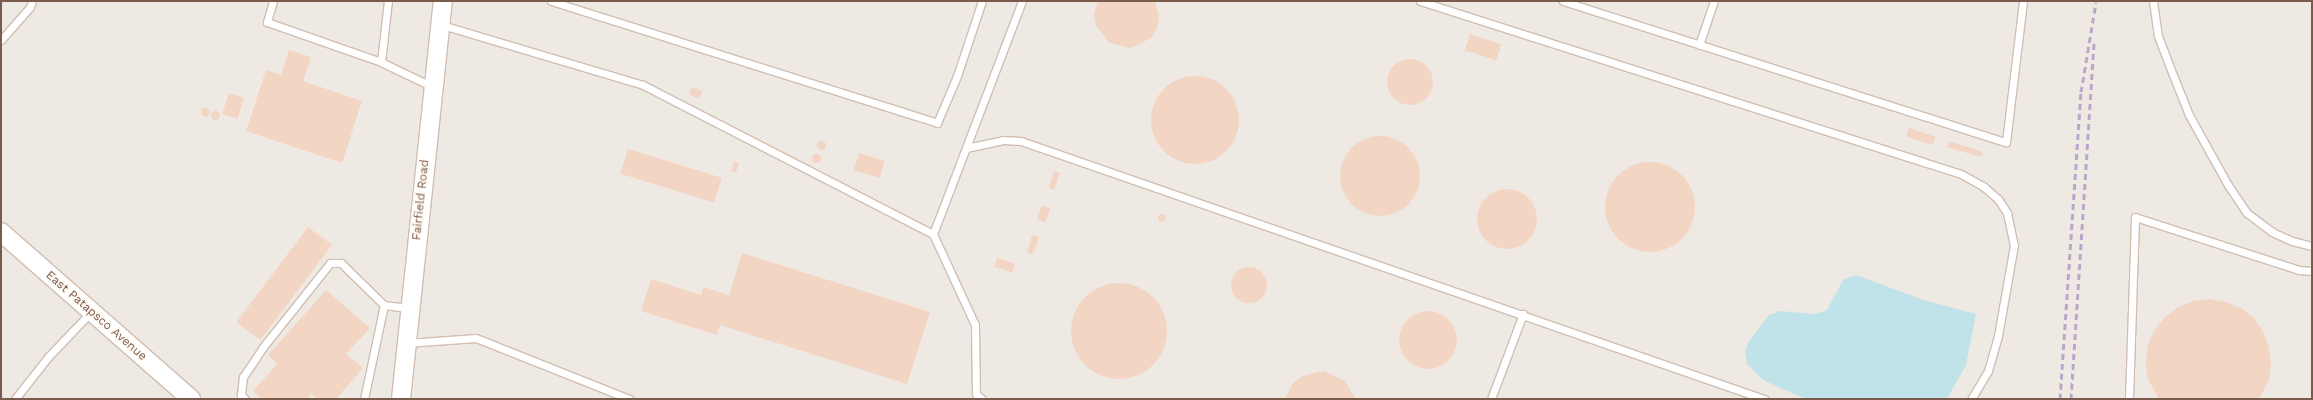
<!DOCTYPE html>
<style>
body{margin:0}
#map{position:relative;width:2313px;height:400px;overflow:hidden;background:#fdf6ec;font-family:"Work Sans",sans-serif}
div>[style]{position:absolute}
.industrial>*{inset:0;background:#efe9e4;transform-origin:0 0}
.water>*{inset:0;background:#bfe3e8}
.building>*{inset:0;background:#f3d5c3;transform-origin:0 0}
.round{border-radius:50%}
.roads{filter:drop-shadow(1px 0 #d1beb0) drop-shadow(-1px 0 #d1beb0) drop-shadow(0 1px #d1beb0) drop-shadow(0 -1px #d1beb0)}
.service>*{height:7px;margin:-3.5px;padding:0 3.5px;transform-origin:3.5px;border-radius:3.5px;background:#fff}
.tertiary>*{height:18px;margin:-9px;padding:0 9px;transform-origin:9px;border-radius:9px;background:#fff}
.rail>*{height:3px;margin-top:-1.5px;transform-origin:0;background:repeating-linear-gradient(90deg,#b9a8c9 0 6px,transparent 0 10px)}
span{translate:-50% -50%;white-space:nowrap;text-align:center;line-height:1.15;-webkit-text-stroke:3.5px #fffaf3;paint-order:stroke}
.street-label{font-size:12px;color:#7a5c4d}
.frame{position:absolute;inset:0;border:2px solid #7a5c4d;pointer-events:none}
</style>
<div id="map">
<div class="industrial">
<i style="left:1px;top:1px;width:2311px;height:398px"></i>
</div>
<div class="water">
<i style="clip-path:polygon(1856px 275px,1923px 300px,1976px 314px,1966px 365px,1947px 399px,1806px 399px,1763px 380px,1747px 364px,1745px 351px,1750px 340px,1769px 315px,1780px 311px,1815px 314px,1827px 310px,1843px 280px)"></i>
</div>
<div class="building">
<i style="clip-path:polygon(1098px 1px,1155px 1px,1159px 17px,1157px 28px,1151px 38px,1131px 48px,1110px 43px,1096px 26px,1094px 14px)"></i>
<i style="left:1470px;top:34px;width:33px;height:17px;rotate:18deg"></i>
<i style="clip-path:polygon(289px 50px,311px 57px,303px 81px,362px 101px,342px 163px,246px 131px,266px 70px,281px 75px)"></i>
<i class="round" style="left:1387px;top:59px;width:46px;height:46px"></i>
<i class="round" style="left:1151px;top:76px;width:88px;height:88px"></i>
<i style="left:692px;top:87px;width:11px;height:8px;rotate:22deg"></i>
<i style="left:229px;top:93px;width:16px;height:22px;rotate:18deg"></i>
<i class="round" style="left:200.5px;top:107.5px;width:9px;height:9px"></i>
<i class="round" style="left:210.5px;top:110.5px;width:9px;height:9px"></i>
<i style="left:1909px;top:128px;width:28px;height:9px;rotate:18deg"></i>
<i class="round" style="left:1340px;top:136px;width:80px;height:80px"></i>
<i class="round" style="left:816.5px;top:140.5px;width:9px;height:9px"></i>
<i style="clip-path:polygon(1949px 141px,1983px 152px,1981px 157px,1947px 147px)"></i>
<i style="left:628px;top:149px;width:98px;height:26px;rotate:17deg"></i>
<i style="left:859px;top:153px;width:27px;height:18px;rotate:17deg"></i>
<i class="round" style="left:811.5px;top:153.5px;width:9px;height:9px"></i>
<i style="clip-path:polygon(734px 161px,739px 163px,736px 172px,731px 171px)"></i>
<i class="round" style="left:1605px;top:162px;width:90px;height:90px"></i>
<i style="left:1054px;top:171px;width:6px;height:18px;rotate:18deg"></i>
<i class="round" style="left:1477px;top:189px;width:60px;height:60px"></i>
<i style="left:1042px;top:205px;width:9px;height:15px;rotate:21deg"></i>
<i class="round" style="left:1158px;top:214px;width:8px;height:8px"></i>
<i style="left:308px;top:227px;width:30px;height:119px;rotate:37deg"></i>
<i style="clip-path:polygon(1032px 235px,1039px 237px,1033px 254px,1027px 253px)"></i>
<i style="clip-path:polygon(742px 253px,930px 312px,907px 384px,720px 325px,717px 335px,641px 311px,651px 279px,701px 295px,704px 287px,729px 295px)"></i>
<i style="left:997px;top:258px;width:19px;height:9px;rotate:18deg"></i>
<i class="round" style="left:1231px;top:267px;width:36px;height:36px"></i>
<i class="round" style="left:1071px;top:283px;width:96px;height:96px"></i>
<i style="clip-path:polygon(326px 290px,370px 328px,346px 354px,363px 368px,336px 399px,317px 399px,311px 394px,307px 399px,262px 399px,253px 391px,277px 364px,268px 355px)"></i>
<i style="clip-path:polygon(2209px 299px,2226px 302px,2241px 308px,2254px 318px,2263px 332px,2269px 347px,2271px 363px,2269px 379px,2262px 394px,2259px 399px,2159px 399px,2147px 377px,2146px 361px,2148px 344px,2155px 329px,2165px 317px,2178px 307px,2193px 301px)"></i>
<i class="round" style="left:1399px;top:311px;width:58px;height:58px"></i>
<i style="clip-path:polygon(1324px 371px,1345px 381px,1356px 399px,1285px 399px,1293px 383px,1302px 376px)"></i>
</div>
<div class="roads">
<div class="service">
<i style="left:273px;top:1px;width:22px;rotate:106deg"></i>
<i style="left:267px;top:22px;width:121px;rotate:19.3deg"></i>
<i style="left:381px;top:62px;width:58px;rotate:25.7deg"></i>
<i style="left:551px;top:1px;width:405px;rotate:17.5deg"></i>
<i style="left:937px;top:123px;width:51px;rotate:-66.9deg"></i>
<i style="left:957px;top:76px;width:79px;rotate:-71.6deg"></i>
<i style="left:1420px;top:1px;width:568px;rotate:17.73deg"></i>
<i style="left:1961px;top:174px;width:26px;rotate:29deg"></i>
<i style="left:1984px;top:187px;width:18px;rotate:41deg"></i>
<i style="left:1998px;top:199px;width:17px;rotate:57deg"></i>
<i style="left:2007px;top:213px;width:33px;rotate:78deg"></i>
<i style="left:2014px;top:245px;width:92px;rotate:100deg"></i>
<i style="left:1998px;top:336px;width:36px;rotate:106deg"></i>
<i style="left:1988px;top:371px;width:33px;rotate:121deg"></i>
<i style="left:1563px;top:1px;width:465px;rotate:17.7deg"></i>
<i style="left:2006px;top:142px;width:142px;rotate:-83.1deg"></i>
<i style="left:2153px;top:1px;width:35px;rotate:82deg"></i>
<i style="left:2158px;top:36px;width:31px;rotate:69deg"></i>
<i style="left:2169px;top:65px;width:54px;rotate:68.2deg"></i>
<i style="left:2189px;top:115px;width:80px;rotate:60.9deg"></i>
<i style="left:2228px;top:185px;width:34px;rotate:56deg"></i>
<i style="left:2247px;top:213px;width:31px;rotate:37deg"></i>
<i style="left:2272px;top:232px;width:22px;rotate:24deg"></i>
<i style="left:2292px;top:241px;width:21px;rotate:14deg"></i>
<i style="left:442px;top:25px;width:210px;rotate:16.6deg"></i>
<i style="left:643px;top:85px;width:326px;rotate:27.2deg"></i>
<i style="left:933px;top:234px;width:249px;rotate:-69.1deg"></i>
<i style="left:1px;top:40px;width:44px;rotate:-48.7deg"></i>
<i style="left:30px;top:7px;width:6px;rotate:-72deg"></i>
<i style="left:1699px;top:45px;width:46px;rotate:-71.2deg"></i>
<i style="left:381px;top:62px;width:61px;rotate:-83.5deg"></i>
<i style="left:966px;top:148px;width:38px;rotate:-12deg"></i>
<i style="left:1003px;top:140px;width:18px;rotate:3deg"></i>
<i style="left:1021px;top:141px;width:787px;rotate:19.15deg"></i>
<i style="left:933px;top:234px;width:100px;rotate:65.2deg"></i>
<i style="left:975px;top:325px;width:69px;rotate:89.2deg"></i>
<i style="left:976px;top:394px;width:8px;rotate:40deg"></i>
<i style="left:407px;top:343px;width:69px;rotate:-4.1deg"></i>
<i style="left:476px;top:338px;width:165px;rotate:21.7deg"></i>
<i style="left:15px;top:399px;width:53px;rotate:-51.8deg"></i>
<i style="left:48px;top:357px;width:62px;rotate:-46.3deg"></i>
<i style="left:245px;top:399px;width:6px;rotate:-135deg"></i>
<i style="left:241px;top:395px;width:18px;rotate:-84deg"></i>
<i style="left:243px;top:377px;width:36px;rotate:-56deg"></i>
<i style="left:263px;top:347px;width:107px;rotate:-51.4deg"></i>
<i style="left:330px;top:263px;width:11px"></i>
<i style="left:341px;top:263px;width:60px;rotate:44.3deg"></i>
<i style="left:384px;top:305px;width:26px;rotate:7deg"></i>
<i style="left:364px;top:399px;width:96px;rotate:-78deg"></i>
<i style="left:1491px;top:399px;width:91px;rotate:-69.4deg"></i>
<i style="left:2129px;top:399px;width:182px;rotate:-88.1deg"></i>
<i style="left:2135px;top:217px;width:172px;rotate:17.9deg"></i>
<i style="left:2299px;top:270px;width:13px;rotate:4deg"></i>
</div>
<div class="tertiary">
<i style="left:1px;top:232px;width:253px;rotate:41.3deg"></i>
<i style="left:401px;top:399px;width:400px;rotate:-84deg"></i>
</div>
</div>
<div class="rail">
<i style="left:2060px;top:399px;width:308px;rotate:-86.1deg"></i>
<i style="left:2081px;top:92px;width:91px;rotate:-80.5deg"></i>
<i style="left:2071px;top:399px;width:359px;rotate:-86.3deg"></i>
</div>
<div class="street-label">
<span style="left:421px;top:200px;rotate:-84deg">Fairfield Road</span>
<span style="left:96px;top:316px;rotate:41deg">East Patapsco Avenue</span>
</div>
<div class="frame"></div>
</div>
